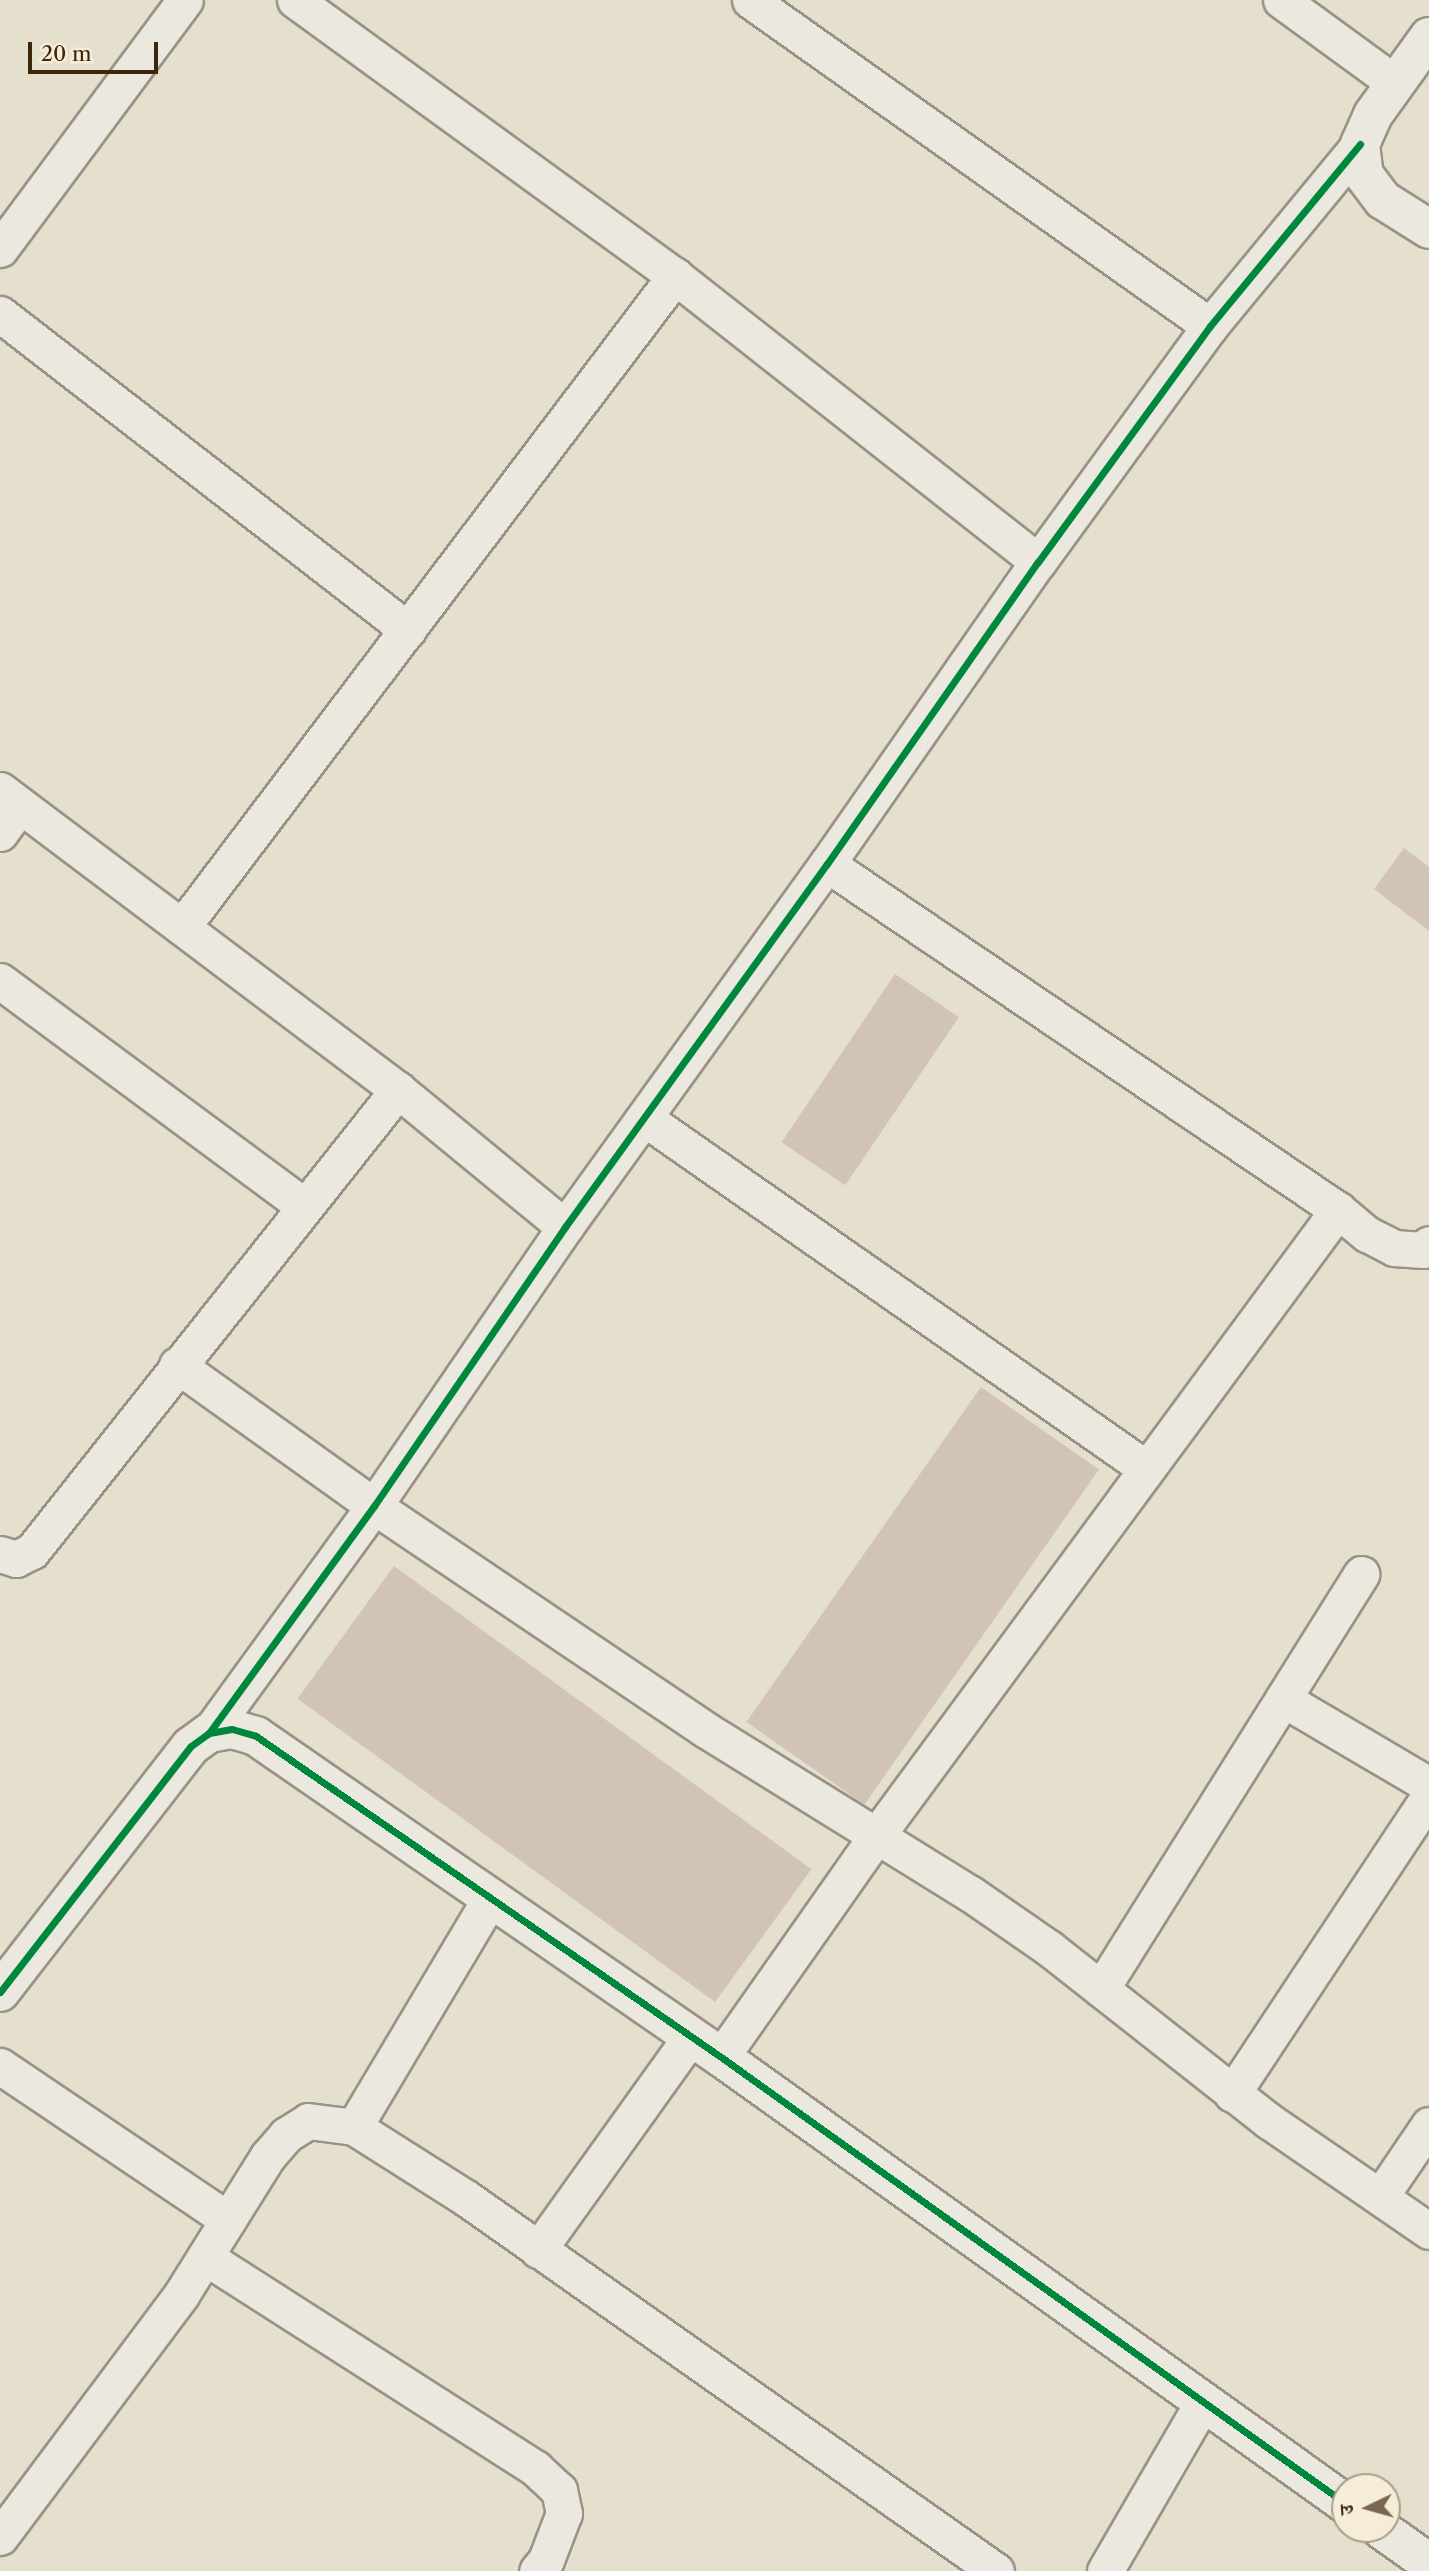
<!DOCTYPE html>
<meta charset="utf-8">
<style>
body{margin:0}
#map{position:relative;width:1429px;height:2571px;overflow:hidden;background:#e5dfce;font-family:"Libre Caslon Text","Noto Serif Devanagari",serif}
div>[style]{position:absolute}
.building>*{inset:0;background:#d2c3b7;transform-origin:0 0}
.roads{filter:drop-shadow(2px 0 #999285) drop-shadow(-2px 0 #999285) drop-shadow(0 2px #999285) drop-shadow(0 -2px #999285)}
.street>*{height:35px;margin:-17.5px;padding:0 17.5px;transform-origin:17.5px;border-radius:17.5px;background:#ebe8df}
.secondary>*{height:38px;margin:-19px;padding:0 19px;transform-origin:19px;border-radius:19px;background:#ebe8df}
.cycleway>*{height:7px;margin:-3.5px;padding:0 3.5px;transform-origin:3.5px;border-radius:3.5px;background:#00873e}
span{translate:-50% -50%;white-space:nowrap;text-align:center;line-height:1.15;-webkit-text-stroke:6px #f5edd9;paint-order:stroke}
.north{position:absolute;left:1331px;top:2473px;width:70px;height:70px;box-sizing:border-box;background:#f5edd9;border:2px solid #ac9d86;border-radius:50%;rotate:265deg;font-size:19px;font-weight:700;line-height:28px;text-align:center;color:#3f260a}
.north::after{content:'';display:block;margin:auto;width:24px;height:32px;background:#79674f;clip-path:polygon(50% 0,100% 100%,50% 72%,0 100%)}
.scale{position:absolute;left:28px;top:42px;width:130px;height:32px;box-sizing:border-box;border:4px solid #3f260a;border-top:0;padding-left:9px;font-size:21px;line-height:24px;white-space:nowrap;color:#3f260a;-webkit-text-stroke:5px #f5edd9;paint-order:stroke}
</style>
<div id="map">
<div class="building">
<i style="clip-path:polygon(1404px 848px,1429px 867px,1429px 931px,1374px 889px)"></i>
<i style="left:895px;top:974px;width:77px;height:203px;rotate:34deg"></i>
<i style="left:981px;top:1387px;width:144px;height:409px;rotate:35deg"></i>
<i style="left:394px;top:1566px;width:516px;height:164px;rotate:36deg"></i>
</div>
<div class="roads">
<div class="street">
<i style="left:295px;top:0;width:470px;rotate:36deg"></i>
<i style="left:675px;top:276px;width:462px;rotate:38.2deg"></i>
<i style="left:750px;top:0;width:564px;rotate:35.33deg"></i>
<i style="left:1281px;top:0;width:141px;rotate:36.1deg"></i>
<i style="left:0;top:249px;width:310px;rotate:-53.4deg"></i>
<i style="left:0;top:314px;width:516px;rotate:37.76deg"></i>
<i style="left:0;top:790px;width:498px;rotate:37deg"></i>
<i style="left:398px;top:1090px;width:216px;rotate:39.4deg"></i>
<i style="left:0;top:833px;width:34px;rotate:-54deg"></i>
<i style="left:827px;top:864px;width:617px;rotate:34.1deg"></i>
<i style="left:1338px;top:1210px;width:38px;rotate:40deg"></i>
<i style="left:1367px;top:1234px;width:30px;rotate:27deg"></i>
<i style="left:1394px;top:1248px;width:29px;rotate:4deg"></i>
<i style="left:1423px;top:1250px;width:8px;rotate:-45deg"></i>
<i style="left:182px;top:927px;width:817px;rotate:-52.86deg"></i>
<i style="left:0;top:981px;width:378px;rotate:36.5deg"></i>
<i style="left:644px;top:1118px;width:613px;rotate:34.91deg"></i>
<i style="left:177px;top:1365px;width:242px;rotate:35.6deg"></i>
<i style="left:374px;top:1506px;width:400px;rotate:34deg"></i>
<i style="left:706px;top:1730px;width:312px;rotate:31.8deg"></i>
<i style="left:971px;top:1894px;width:95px;rotate:34.7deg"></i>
<i style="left:1049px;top:1948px;width:280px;rotate:38.2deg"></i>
<i style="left:1269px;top:2121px;width:194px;rotate:34.5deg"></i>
<i style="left:0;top:1554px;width:17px;rotate:17deg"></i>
<i style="left:16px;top:1559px;width:18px;rotate:-27deg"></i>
<i style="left:32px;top:1551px;width:589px;rotate:-51.55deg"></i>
<i style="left:1283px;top:1699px;width:169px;rotate:30.5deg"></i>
<i style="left:209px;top:1733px;width:281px;rotate:-54deg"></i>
<i style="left:374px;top:1506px;width:338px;rotate:-55.6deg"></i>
<i style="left:565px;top:1227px;width:448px;rotate:-54.2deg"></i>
<i style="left:827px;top:864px;width:368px;rotate:-55.1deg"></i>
<i style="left:1038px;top:562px;width:292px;rotate:-53.9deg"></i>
<i style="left:1210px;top:326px;width:236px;rotate:-50.5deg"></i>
<i style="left:1101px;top:1989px;width:490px;rotate:-57.9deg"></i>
<i style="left:721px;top:2057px;width:271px;rotate:-54.9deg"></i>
<i style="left:877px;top:1835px;width:777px;rotate:-53.59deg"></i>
<i style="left:0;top:2066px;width:275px;rotate:34deg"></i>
<i style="left:1232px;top:2094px;width:357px;rotate:-56.5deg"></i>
<i style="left:354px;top:2127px;width:268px;rotate:-59.2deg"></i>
<i style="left:1380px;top:2197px;width:87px;rotate:-55.8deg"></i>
<i style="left:538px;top:2250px;width:263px;rotate:-54.4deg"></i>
<i style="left:205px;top:2257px;width:392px;rotate:32.6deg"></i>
<i style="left:535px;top:2468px;width:33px;rotate:43deg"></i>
<i style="left:559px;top:2490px;width:24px;rotate:78deg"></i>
<i style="left:564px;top:2513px;width:50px;rotate:111deg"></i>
<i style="left:546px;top:2560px;width:14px;rotate:129deg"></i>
<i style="left:0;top:2537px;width:302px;rotate:-53.2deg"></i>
<i style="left:181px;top:2295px;width:164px;rotate:-58deg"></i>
<i style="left:268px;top:2156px;width:28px;rotate:-49deg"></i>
<i style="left:286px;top:2135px;width:26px;rotate:-32deg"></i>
<i style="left:308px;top:2121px;width:46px;rotate:7.4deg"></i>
<i style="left:354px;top:2127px;width:133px;rotate:32.4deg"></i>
<i style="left:466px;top:2198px;width:648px;rotate:35.14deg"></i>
<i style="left:1105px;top:2571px;width:195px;rotate:-59.9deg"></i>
</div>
<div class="secondary">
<i style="left:1429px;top:37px;width:96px;rotate:125.7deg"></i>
<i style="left:1373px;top:115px;width:32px;rotate:114deg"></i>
<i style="left:1360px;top:144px;width:31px;rotate:83deg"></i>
<i style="left:1364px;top:175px;width:31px;rotate:53deg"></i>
<i style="left:1383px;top:200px;width:54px;rotate:32.2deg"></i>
<i style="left:0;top:1992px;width:311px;rotate:-52.2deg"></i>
<i style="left:191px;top:1746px;width:22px;rotate:-36deg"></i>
<i style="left:209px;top:1733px;width:23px;rotate:-10deg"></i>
<i style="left:232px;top:1729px;width:25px;rotate:16deg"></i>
<i style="left:256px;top:1736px;width:565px;rotate:34.62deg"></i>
<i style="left:721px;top:2057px;width:767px;rotate:35.56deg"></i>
<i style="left:1381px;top:2529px;width:59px;rotate:35.3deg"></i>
</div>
</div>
<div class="cycleway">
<i style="left:209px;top:1733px;width:281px;rotate:-54deg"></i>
<i style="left:374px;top:1506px;width:338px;rotate:-55.6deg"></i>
<i style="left:565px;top:1227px;width:448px;rotate:-54.2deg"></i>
<i style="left:827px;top:864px;width:368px;rotate:-55.1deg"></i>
<i style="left:1038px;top:562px;width:292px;rotate:-53.9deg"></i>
<i style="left:1210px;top:326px;width:236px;rotate:-50.5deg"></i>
<i style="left:0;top:1992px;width:311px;rotate:-52.2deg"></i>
<i style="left:191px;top:1746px;width:22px;rotate:-36deg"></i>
<i style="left:209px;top:1733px;width:23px;rotate:-10deg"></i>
<i style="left:232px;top:1729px;width:25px;rotate:16deg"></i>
<i style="left:256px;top:1736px;width:565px;rotate:34.62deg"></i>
<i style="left:721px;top:2057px;width:767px;rotate:35.56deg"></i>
</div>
<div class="north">उ</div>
<div class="scale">20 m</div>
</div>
